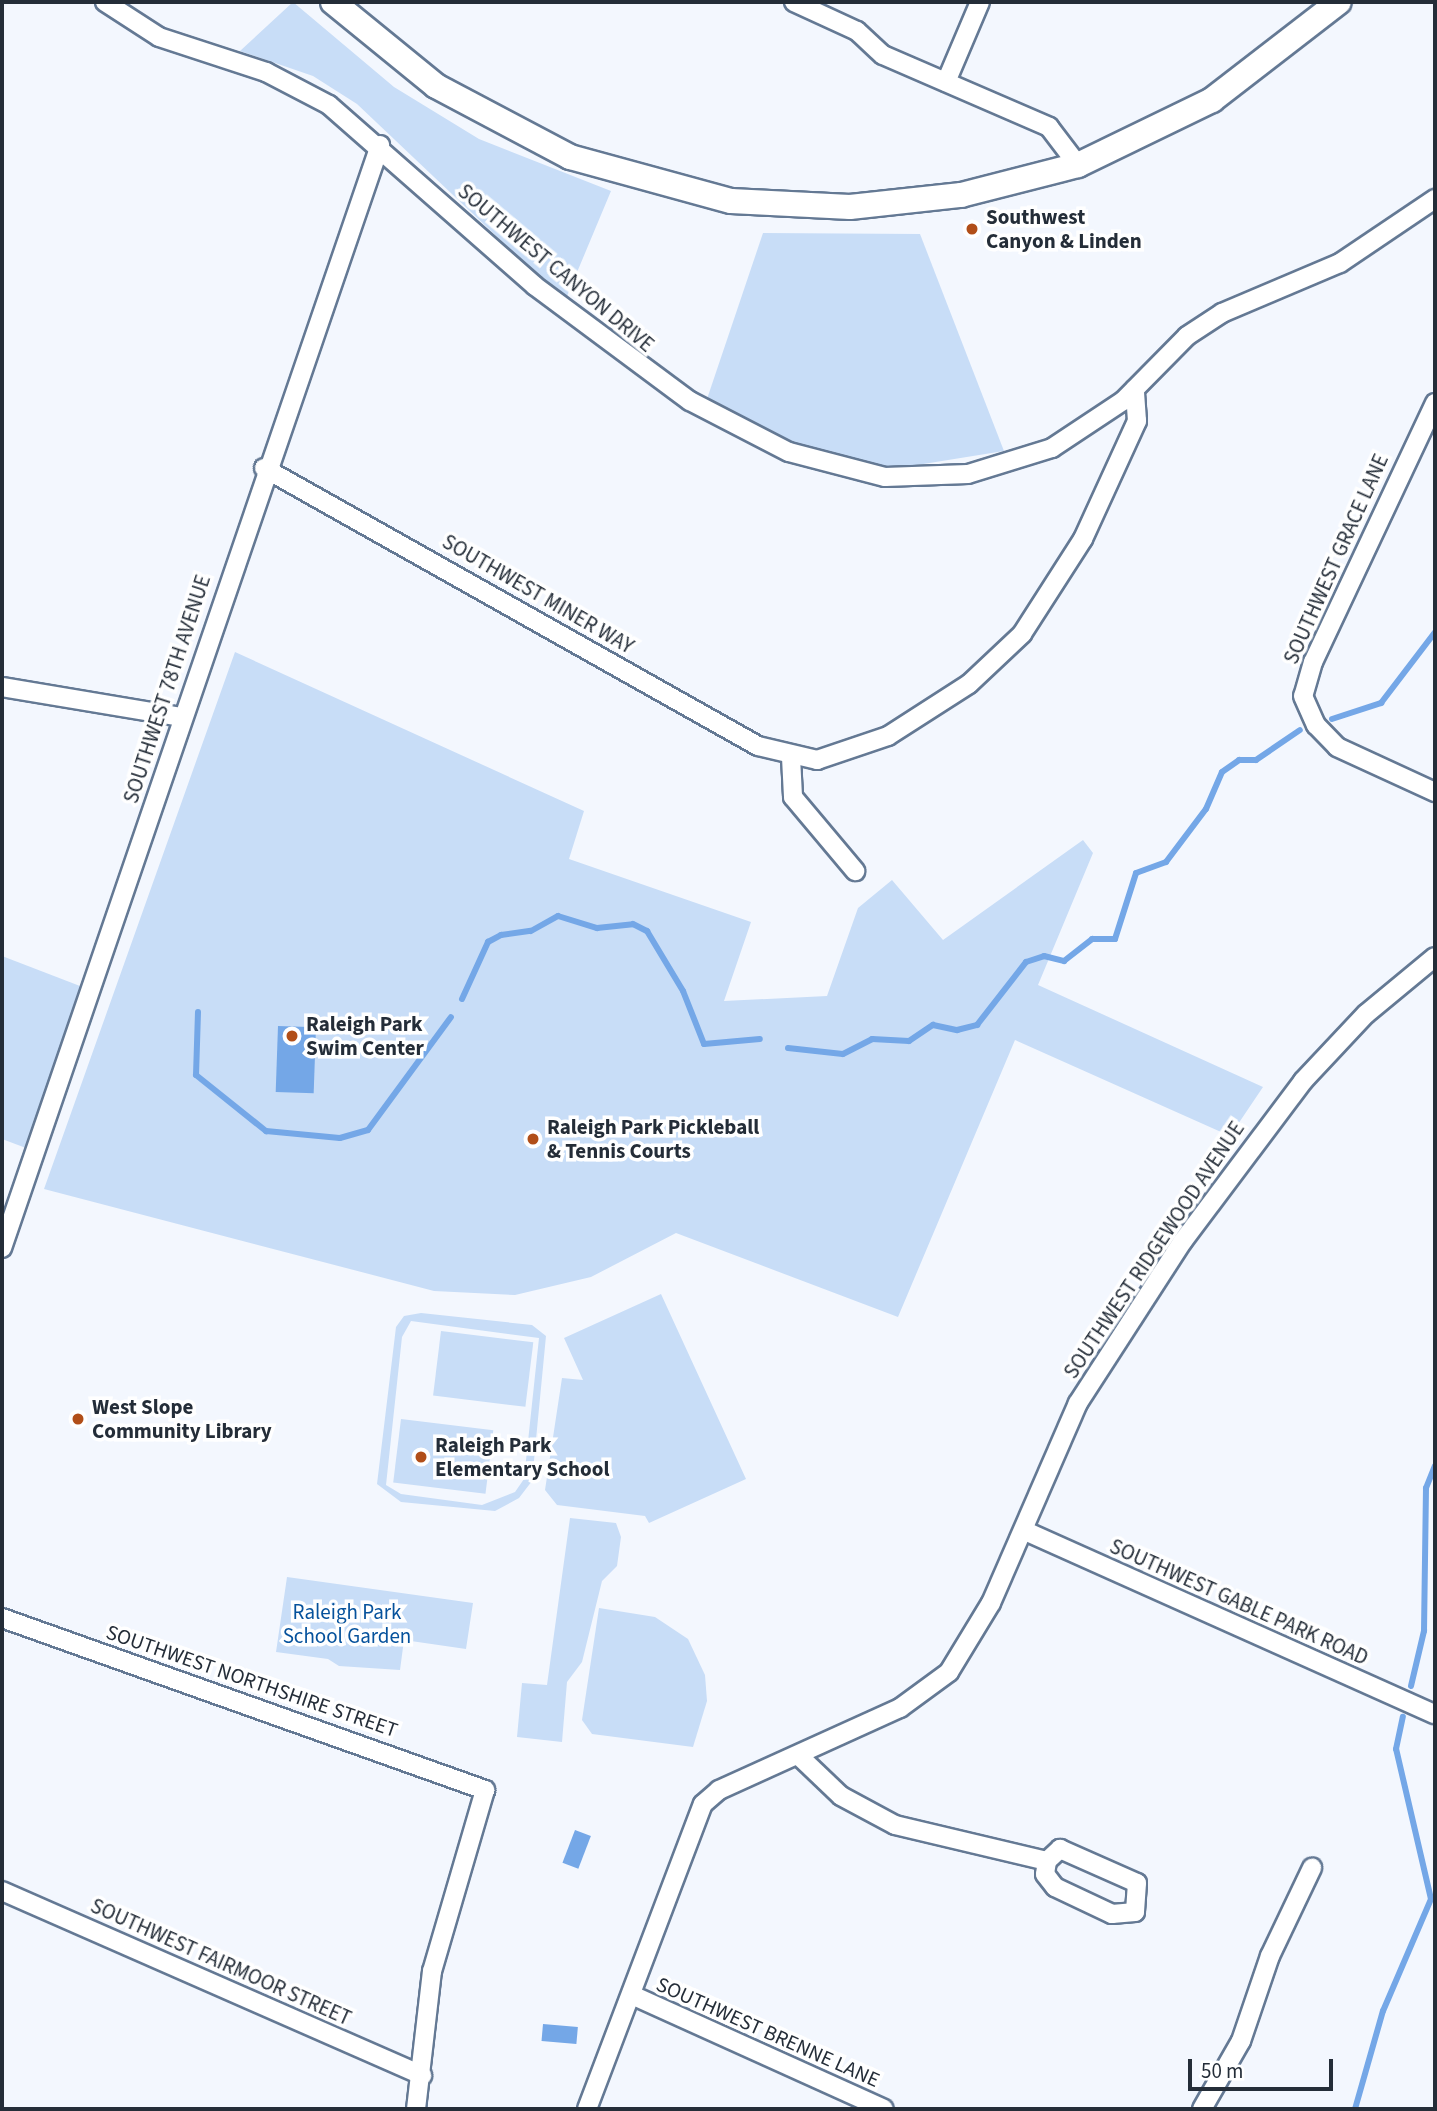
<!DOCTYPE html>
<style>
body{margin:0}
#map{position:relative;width:1437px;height:2111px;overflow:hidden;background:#f3f7fe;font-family:"Source Sans 3",sans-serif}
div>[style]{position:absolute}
.green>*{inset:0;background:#c8ddf7;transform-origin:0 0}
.water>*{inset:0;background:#74a7e7;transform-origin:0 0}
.stream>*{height:6px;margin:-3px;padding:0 3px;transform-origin:3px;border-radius:3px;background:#74a7e7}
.roads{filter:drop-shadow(2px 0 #647994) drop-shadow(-2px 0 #647994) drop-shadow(0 2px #647994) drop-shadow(0 -2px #647994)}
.minor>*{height:18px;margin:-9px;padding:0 9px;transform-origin:9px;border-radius:9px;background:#fff}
.secondary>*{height:24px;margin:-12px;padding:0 12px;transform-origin:12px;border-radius:12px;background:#fff}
.dots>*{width:19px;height:19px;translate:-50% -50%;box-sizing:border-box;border:4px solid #fff;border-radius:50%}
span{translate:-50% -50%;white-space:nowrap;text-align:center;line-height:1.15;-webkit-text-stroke:7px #fff;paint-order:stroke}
.poi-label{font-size:21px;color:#242d38;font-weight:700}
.left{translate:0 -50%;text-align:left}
.street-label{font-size:21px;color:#242d38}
.park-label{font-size:21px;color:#06529c}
.frame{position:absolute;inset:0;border:4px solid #242d38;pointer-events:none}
.scale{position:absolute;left:1188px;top:2059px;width:145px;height:32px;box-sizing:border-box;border:4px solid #242d38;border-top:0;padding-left:9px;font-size:21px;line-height:24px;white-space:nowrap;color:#242d38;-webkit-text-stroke:5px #fff;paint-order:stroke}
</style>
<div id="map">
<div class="green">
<i style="clip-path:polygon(293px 2px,394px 87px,479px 139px,611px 191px,565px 301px,357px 104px,313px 76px,240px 51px)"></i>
<i style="clip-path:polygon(763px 233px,920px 234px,1004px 451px,886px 470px,789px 443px,707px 399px)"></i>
<i style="clip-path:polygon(235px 652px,584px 811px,569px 859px,751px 922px,724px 1001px,827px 996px,858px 908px,892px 880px,943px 940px,1083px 840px,1093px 853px,1038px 985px,1263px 1087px,1230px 1136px,1015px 1040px,898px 1317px,676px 1233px,591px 1277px,515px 1295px,434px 1291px,44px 1189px)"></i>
<i style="clip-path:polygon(2px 956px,80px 986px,26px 1148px,2px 1139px)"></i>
<i style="clip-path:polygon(661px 1294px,746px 1479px,649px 1523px,645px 1516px,557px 1505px,545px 1490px,562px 1378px,583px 1380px,564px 1338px)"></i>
<i style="clip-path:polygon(evenodd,421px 1313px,532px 1325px,546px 1336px,532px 1481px,519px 1498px,495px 1511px,401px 1502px,377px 1484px,396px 1327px,404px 1316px,421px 1313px,411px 1321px,539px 1338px,524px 1479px,515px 1492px,482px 1505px,401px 1494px,386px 1485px,402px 1337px,411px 1321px)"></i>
<i style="left:441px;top:1331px;width:93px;height:65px;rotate:7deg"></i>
<i style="left:401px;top:1419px;width:93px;height:64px;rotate:7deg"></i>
<i style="clip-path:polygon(570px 1518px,616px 1523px,621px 1537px,617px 1566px,602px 1581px,582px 1662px,567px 1682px,562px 1742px,517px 1737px,522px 1683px,547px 1685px)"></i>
<i style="clip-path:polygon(287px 1577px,473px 1603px,466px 1649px,404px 1640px,400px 1670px,339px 1666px,328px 1659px,276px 1652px)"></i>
<i style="clip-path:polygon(599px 1608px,655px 1617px,688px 1639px,705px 1675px,707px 1701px,693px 1747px,592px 1734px,582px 1720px)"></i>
</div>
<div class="water">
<i style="left:278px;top:1026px;width:38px;height:66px;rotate:2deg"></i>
<i style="left:575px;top:1830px;width:17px;height:35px;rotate:21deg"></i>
<i style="left:543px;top:2024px;width:35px;height:17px;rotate:5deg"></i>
</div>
<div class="stream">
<i style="left:1332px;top:719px;width:52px;rotate:-18.1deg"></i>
<i style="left:1381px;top:703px;width:89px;rotate:-52.7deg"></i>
<i style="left:462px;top:999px;width:63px;rotate:-65.5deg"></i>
<i style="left:488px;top:942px;width:15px;rotate:-28deg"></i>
<i style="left:501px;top:935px;width:30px;rotate:-8deg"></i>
<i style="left:531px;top:931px;width:31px;rotate:-29deg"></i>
<i style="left:558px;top:916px;width:41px;rotate:17.1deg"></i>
<i style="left:597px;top:928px;width:36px;rotate:-6deg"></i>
<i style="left:633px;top:924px;width:16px;rotate:27deg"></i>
<i style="left:647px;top:931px;width:70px;rotate:59deg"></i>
<i style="left:683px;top:991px;width:57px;rotate:68.4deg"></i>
<i style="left:704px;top:1044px;width:56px;rotate:-5.1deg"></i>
<i style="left:198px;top:1012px;width:63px;rotate:91.8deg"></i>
<i style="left:196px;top:1075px;width:90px;rotate:38.7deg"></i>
<i style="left:266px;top:1131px;width:74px;rotate:5.4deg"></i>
<i style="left:340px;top:1138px;width:29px;rotate:-16deg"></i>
<i style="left:368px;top:1130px;width:140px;rotate:-53.7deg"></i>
<i style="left:788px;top:1048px;width:55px;rotate:6.2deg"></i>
<i style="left:843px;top:1054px;width:33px;rotate:-27deg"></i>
<i style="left:872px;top:1039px;width:37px;rotate:3deg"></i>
<i style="left:909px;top:1041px;width:29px;rotate:-34deg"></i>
<i style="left:933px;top:1025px;width:25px;rotate:12deg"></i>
<i style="left:957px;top:1030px;width:21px;rotate:-14deg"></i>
<i style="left:977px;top:1025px;width:80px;rotate:-52.1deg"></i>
<i style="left:1026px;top:962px;width:19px;rotate:-18deg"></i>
<i style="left:1044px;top:956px;width:21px;rotate:14deg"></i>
<i style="left:1064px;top:961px;width:36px;rotate:-38deg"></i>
<i style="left:1092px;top:939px;width:23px"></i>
<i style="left:1115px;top:939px;width:69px;rotate:-72.3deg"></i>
<i style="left:1136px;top:873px;width:32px;rotate:-20deg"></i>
<i style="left:1166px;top:862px;width:66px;rotate:-53deg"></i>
<i style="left:1206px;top:809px;width:40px;rotate:-66.6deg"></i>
<i style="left:1222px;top:772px;width:21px;rotate:-35deg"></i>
<i style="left:1239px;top:760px;width:17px"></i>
<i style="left:1256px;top:760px;width:53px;rotate:-34.3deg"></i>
<i style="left:1411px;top:1686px;width:57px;rotate:-76.7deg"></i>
<i style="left:1424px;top:1631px;width:143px;rotate:-89.2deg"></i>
<i style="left:1426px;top:1488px;width:24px;rotate:-68deg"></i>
<i style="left:1355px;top:2109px;width:102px;rotate:-74.1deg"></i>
<i style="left:1383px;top:2011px;width:122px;rotate:-66.8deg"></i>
<i style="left:1431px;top:1899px;width:154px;rotate:-103.1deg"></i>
<i style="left:1396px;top:1749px;width:33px;rotate:-78deg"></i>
</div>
<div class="roads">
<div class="minor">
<i style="left:105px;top:2px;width:64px;rotate:32.9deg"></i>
<i style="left:159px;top:37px;width:113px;rotate:18.1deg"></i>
<i style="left:266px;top:72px;width:71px;rotate:27.6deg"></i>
<i style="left:329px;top:105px;width:274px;rotate:41.3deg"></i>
<i style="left:535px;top:286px;width:193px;rotate:36.6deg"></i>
<i style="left:690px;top:401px;width:111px;rotate:27.3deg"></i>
<i style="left:789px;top:452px;width:99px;rotate:14.6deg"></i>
<i style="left:885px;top:477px;width:83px;rotate:-2.1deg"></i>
<i style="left:968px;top:474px;width:88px;rotate:-17.2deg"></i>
<i style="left:1052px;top:448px;width:85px;rotate:-33.5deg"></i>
<i style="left:1123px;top:401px;width:91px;rotate:-45.4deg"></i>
<i style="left:1187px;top:336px;width:42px;rotate:-33.3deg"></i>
<i style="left:1222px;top:313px;width:128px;rotate:-23deg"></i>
<i style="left:1340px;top:263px;width:115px;rotate:-34deg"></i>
<i style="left:794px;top:2px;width:69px;rotate:24.7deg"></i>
<i style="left:857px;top:31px;width:35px;rotate:43deg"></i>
<i style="left:883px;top:55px;width:181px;rotate:23.4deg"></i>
<i style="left:1049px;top:127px;width:48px;rotate:52.7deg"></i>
<i style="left:946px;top:82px;width:87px;rotate:-67deg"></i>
<i style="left:1435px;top:403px;width:286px;rotate:115.2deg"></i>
<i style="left:1313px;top:662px;width:35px;rotate:106deg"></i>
<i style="left:1303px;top:696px;width:32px;rotate:66deg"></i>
<i style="left:1316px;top:725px;width:30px;rotate:46deg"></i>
<i style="left:1337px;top:747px;width:108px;rotate:24.7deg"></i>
<i style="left:264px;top:468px;width:567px;rotate:29.37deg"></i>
<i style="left:758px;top:746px;width:61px;rotate:13.3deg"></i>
<i style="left:817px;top:760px;width:75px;rotate:-18.7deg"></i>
<i style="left:888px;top:736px;width:96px;rotate:-32.7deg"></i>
<i style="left:969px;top:684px;width:73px;rotate:-43.3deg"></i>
<i style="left:1022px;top:634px;width:113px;rotate:-57.3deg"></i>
<i style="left:1083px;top:539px;width:130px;rotate:-65.4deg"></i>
<i style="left:1137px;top:421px;width:32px;rotate:-94deg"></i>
<i style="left:2px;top:687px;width:181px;rotate:9.5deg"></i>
<i style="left:791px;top:757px;width:40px;rotate:87.1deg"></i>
<i style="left:793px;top:797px;width:97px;rotate:50deg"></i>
<i style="left:2px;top:1248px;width:1166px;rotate:-71.08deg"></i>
<i style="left:1025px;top:1531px;width:449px;rotate:24.1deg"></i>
<i style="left:2px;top:1618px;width:513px;rotate:19.6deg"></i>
<i style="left:485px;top:1790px;width:189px;rotate:106.3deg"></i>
<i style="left:432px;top:1971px;width:139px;rotate:96.6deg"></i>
<i style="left:798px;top:1755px;width:59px;rotate:43.6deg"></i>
<i style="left:841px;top:1796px;width:61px;rotate:28.2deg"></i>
<i style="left:895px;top:1825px;width:156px;rotate:13.3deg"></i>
<i style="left:1060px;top:1849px;width:84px;rotate:23.8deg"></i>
<i style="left:1137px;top:1883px;width:29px;rotate:94deg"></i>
<i style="left:1135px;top:1912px;width:23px;rotate:175deg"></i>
<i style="left:1112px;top:1914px;width:63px;rotate:-154.7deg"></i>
<i style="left:1055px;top:1887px;width:16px;rotate:-128deg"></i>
<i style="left:1045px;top:1874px;width:13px;rotate:-81deg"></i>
<i style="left:1047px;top:1861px;width:18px;rotate:-43deg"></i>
<i style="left:2px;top:1891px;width:459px;rotate:23.7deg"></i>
<i style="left:634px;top:1996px;width:274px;rotate:24.3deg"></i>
<i style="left:587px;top:2109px;width:326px;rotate:-69.2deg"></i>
<i style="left:703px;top:1804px;width:21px;rotate:-41deg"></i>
<i style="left:719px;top:1790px;width:199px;rotate:-24.4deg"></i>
<i style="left:900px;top:1708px;width:61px;rotate:-36.3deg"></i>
<i style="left:949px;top:1672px;width:81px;rotate:-58.7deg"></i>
<i style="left:991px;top:1603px;width:218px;rotate:-66.5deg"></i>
<i style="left:1078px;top:1403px;width:193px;rotate:-57.1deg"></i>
<i style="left:1183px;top:1241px;width:200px;rotate:-53.1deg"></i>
<i style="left:1303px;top:1081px;width:92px;rotate:-46.8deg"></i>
<i style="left:1366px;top:1014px;width:89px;rotate:-39.6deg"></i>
<i style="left:1202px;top:2109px;width:78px;rotate:-60.2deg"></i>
<i style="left:1241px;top:2041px;width:90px;rotate:-71.2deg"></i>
<i style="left:1270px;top:1956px;width:98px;rotate:-64.5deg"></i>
</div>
<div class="secondary">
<i style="left:333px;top:2px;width:133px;rotate:39.2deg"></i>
<i style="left:436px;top:86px;width:152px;rotate:27.9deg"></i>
<i style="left:570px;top:157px;width:167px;rotate:15.3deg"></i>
<i style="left:731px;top:201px;width:119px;rotate:2.9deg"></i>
<i style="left:850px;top:207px;width:112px;rotate:-6.2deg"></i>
<i style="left:961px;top:195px;width:121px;rotate:-14.4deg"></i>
<i style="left:1078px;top:165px;width:149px;rotate:-25.9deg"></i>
<i style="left:1212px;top:100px;width:160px;rotate:-37.7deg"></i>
</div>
</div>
<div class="dots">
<i style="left:972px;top:229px;background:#b14e18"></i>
<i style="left:292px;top:1036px;background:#b14e18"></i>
<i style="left:533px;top:1139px;background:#b14e18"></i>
<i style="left:78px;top:1419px;background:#b14e18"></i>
<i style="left:421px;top:1457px;background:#b14e18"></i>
</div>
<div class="poi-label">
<span class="left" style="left:986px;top:229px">Southwest<br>Canyon &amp; Linden</span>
<span class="left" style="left:306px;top:1036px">Raleigh Park<br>Swim Center</span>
<span class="left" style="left:547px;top:1139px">Raleigh Park Pickleball<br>&amp; Tennis Courts</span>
<span class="left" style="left:92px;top:1419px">West Slope<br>Community Library</span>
<span class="left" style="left:435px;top:1457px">Raleigh Park<br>Elementary School</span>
</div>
<div class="street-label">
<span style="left:556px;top:268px;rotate:40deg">SOUTHWEST CANYON DRIVE</span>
<span style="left:1336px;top:559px;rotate:-66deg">SOUTHWEST GRACE LANE</span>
<span style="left:538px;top:594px;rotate:30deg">SOUTHWEST MINER WAY</span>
<span style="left:167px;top:689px;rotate:-72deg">SOUTHWEST 78TH AVENUE</span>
<span style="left:1154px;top:1250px;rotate:-56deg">SOUTHWEST RIDGEWOOD AVENUE</span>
<span style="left:1239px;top:1602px;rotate:24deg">SOUTHWEST GABLE PARK ROAD</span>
<span style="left:252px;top:1681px;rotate:19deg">SOUTHWEST NORTHSHIRE STREET</span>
<span style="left:221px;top:1962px;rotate:24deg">SOUTHWEST FAIRMOOR STREET</span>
<span style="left:768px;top:2032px;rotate:24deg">SOUTHWEST BRENNE LANE</span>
</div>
<div class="park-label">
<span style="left:347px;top:1624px">Raleigh Park<br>School Garden</span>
</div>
<div class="frame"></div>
<div class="scale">50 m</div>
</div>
